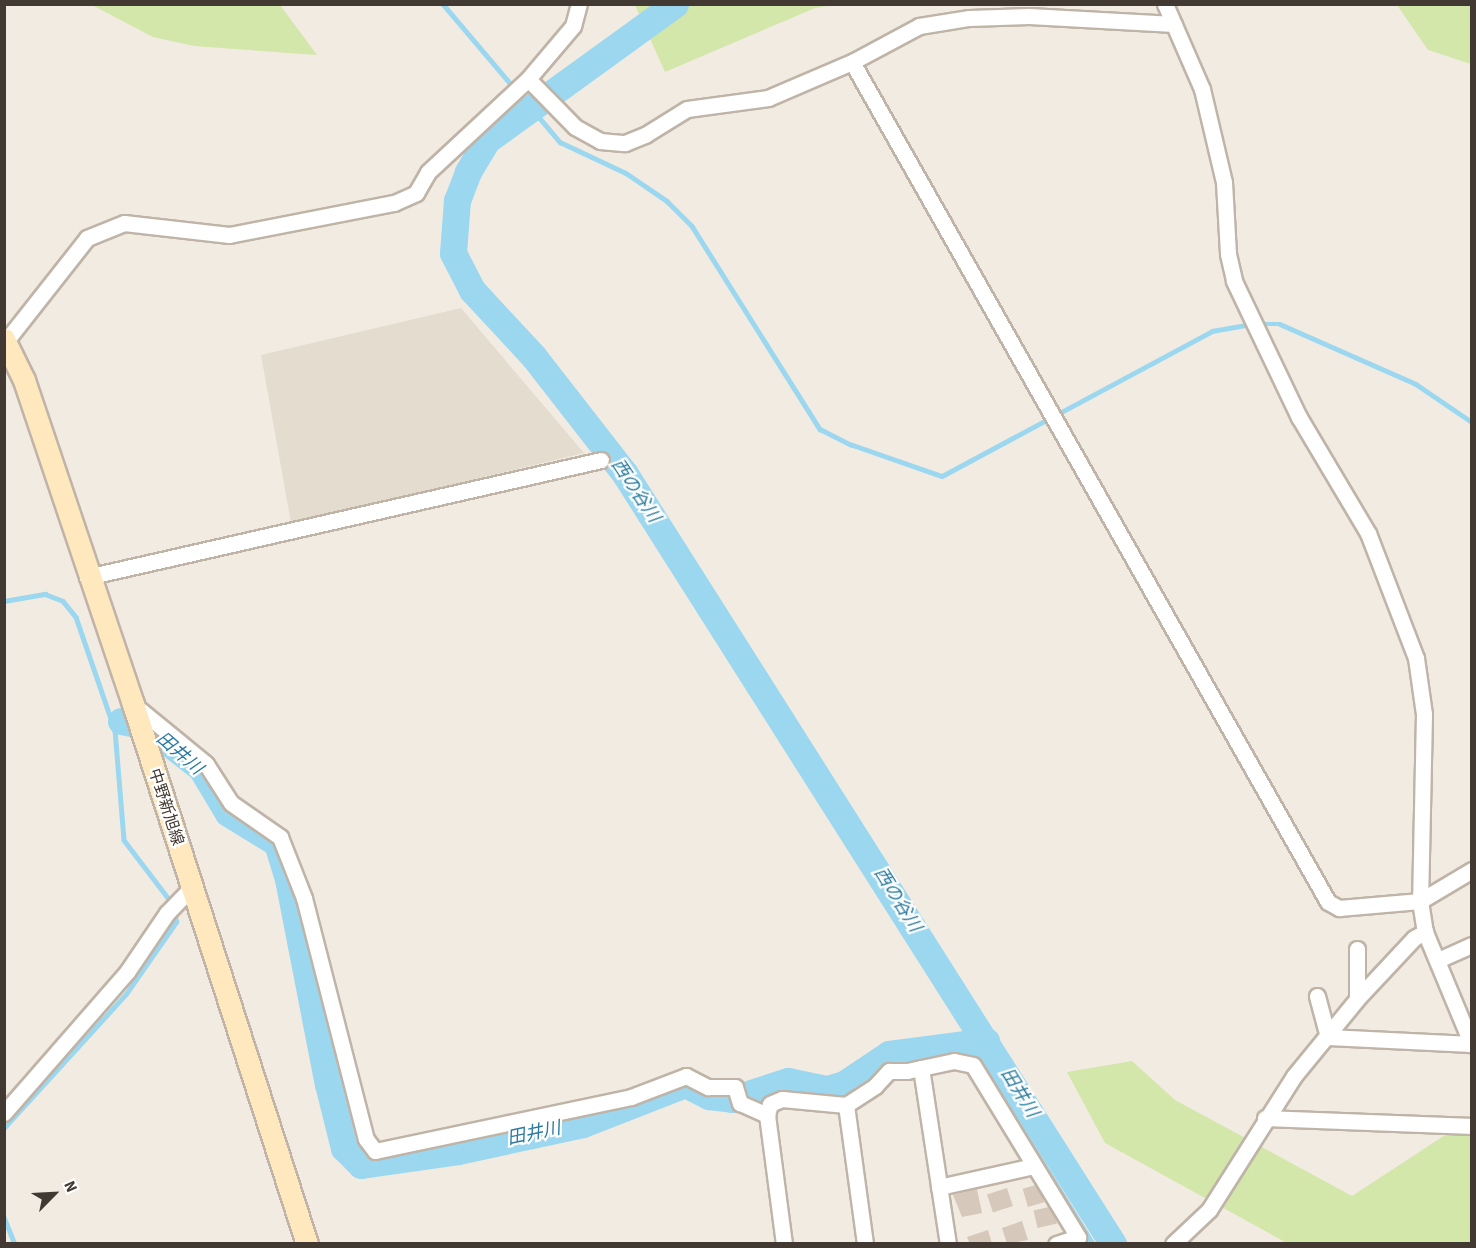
<!DOCTYPE html>
<meta charset="utf-8">
<style>
body{margin:0}
#map{position:relative;width:1476px;height:1248px;overflow:hidden;background:#f1ebe2;font-family:"Source Sans 3","Noto Sans JP",sans-serif}
div>[style]{position:absolute}
.residential>*{inset:0;background:#e5dcd0}
.green>*{inset:0;background:#d2e7a9}
.stream>*{height:4.5px;margin:-2.25px;padding:0 2.25px;transform-origin:2.25px;border-radius:2.25px;background:#9cd7f0}
.river>*{height:27px;margin:-13.5px;padding:0 13.5px;transform-origin:13.5px;border-radius:13.5px;background:#9cd7f0}
.building>*{inset:0;background:#d6c8ba;transform-origin:0 0}
.roads{filter:drop-shadow(2px 0 #bfb4a7) drop-shadow(-2px 0 #bfb4a7) drop-shadow(0 2px #bfb4a7) drop-shadow(0 -2px #bfb4a7)}
.street>*{height:15px;margin:-7.5px;padding:0 7.5px;transform-origin:7.5px;border-radius:7.5px;background:#fff}
.secondary>*{height:21px;margin:-10.5px;padding:0 10.5px;transform-origin:10.5px;border-radius:10.5px;background:#ffe8be}
span{translate:-50% -50%;white-space:nowrap;text-align:center;line-height:1.15;-webkit-text-stroke:4.5px #fff;paint-order:stroke}
.street-label{font-size:16px;color:#423a32}
.water-label{font-size:18px;color:#287a9e;font-style:italic}
.frame{position:absolute;inset:0;border:6px solid #423a32;pointer-events:none}
.north{position:absolute;left:24px;top:1164px;width:60px;height:60px;-webkit-text-stroke:4px #fff;paint-order:stroke;rotate:66deg;font-size:16px;font-weight:700;line-height:24px;text-align:center;color:#423a32}
.north::after{content:'';display:block;margin:auto;width:21px;height:27px;background:#423a32;clip-path:polygon(50% 0,100% 100%,50% 72%,0 100%)}
</style>
<div id="map">
<div class="residential">
<i style="clip-path:polygon(461px 308px,584px 453px,291px 523px,261px 355px)"></i>
</div>
<div class="green">
<i style="clip-path:polygon(92px 5px,280px 5px,317px 55px,194px 46px,153px 37px)"></i>
<i style="clip-path:polygon(635px 5px,834px 5px,815px 8px,665px 72px)"></i>
<i style="clip-path:polygon(1397px 5px,1471px 5px,1471px 64px,1428px 50px)"></i>
<i style="clip-path:polygon(1132px 1061px,1175px 1100px,1352px 1196px,1471px 1118px,1471px 1243px,1287px 1243px,1105px 1143px,1067px 1072px)"></i>
</div>
<div class="stream">
<i style="left:443px;top:4px;width:181px;rotate:49.7deg"></i>
<i style="left:560px;top:142px;width:73px;rotate:25.2deg"></i>
<i style="left:626px;top:173px;width:50px;rotate:34.3deg"></i>
<i style="left:667px;top:201px;width:35px;rotate:45deg"></i>
<i style="left:692px;top:226px;width:240px;rotate:57.8deg"></i>
<i style="left:820px;top:429px;width:34px;rotate:27deg"></i>
<i style="left:850px;top:444px;width:97px;rotate:19.2deg"></i>
<i style="left:942px;top:476px;width:306px;rotate:-28.2deg"></i>
<i style="left:1212px;top:331px;width:39px;rotate:-10deg"></i>
<i style="left:1259px;top:324px;width:21px"></i>
<i style="left:1280px;top:324px;width:149px;rotate:23.8deg"></i>
<i style="left:1416px;top:384px;width:68px;rotate:34.2deg"></i>
<i style="left:4px;top:601px;width:42px;rotate:-9.7deg"></i>
<i style="left:45px;top:594px;width:19px;rotate:21deg"></i>
<i style="left:63px;top:601px;width:21px;rotate:51deg"></i>
<i style="left:76px;top:617px;width:120px;rotate:71deg"></i>
<i style="left:115px;top:730px;width:110px;rotate:85.3deg"></i>
<i style="left:124px;top:840px;width:79px;rotate:52.7deg"></i>
<i style="left:969px;top:1043px;width:236px;rotate:58.3deg"></i>
<i style="left:4px;top:1128px;width:181px;rotate:-47.7deg"></i>
<i style="left:126px;top:994px;width:88px;rotate:-55.2deg"></i>
<i style="left:176px;top:922px;width:11px;rotate:-100deg"></i>
<i style="left:4px;top:1217px;width:29px;rotate:68deg"></i>
</div>
<div class="river">
<i style="left:675px;top:4px;width:232px;rotate:144.1deg"></i>
<i style="left:487px;top:140px;width:37px;rotate:121deg"></i>
<i style="left:468px;top:172px;width:30px;rotate:111deg"></i>
<i style="left:457px;top:200px;width:53px;rotate:94.3deg"></i>
<i style="left:453px;top:253px;width:42px;rotate:62.8deg"></i>
<i style="left:472px;top:290px;width:91px;rotate:47.2deg"></i>
<i style="left:534px;top:357px;width:148px;rotate:52.1deg"></i>
<i style="left:625px;top:474px;width:912px;rotate:57.63deg"></i>
<i style="left:121px;top:721px;width:26px;rotate:11deg"></i>
<i style="left:147px;top:726px;width:68px;rotate:37.9deg"></i>
<i style="left:201px;top:768px;width:52px;rotate:59deg"></i>
<i style="left:228px;top:813px;width:57px;rotate:31.5deg"></i>
<i style="left:277px;top:843px;width:38px;rotate:73deg"></i>
<i style="left:288px;top:879px;width:209px;rotate:79deg"></i>
<i style="left:328px;top:1084px;width:66px;rotate:76deg"></i>
<i style="left:344px;top:1148px;width:24px;rotate:45deg"></i>
<i style="left:361px;top:1165px;width:98px;rotate:-8.2deg"></i>
<i style="left:458px;top:1151px;width:128px;rotate:-12.2deg"></i>
<i style="left:583px;top:1124px;width:110px;rotate:-21.4deg"></i>
<i style="left:685px;top:1084px;width:27px;rotate:27deg"></i>
<i style="left:709px;top:1096px;width:23px;rotate:7deg"></i>
<i style="left:732px;top:1099px;width:59px;rotate:-17.8deg"></i>
<i style="left:788px;top:1081px;width:40px;rotate:12deg"></i>
<i style="left:827px;top:1089px;width:18px;rotate:-16deg"></i>
<i style="left:844px;top:1084px;width:54px;rotate:-33.7deg"></i>
<i style="left:889px;top:1054px;width:98px;rotate:-7.6deg"></i>
</div>
<div class="building">
<i style="left:1039px;top:1184px;width:19px;height:17px;rotate:74deg"></i>
<i style="left:1007px;top:1188px;width:19px;height:21px;rotate:72deg"></i>
<i style="clip-path:polygon(977px 1189px,982px 1213px,962px 1217px,953px 1195px)"></i>
<i style="left:1053px;top:1206px;width:18px;height:20px;rotate:77deg"></i>
<i style="clip-path:polygon(1022px 1221px,1028px 1240px,1007px 1244px,1002px 1228px)"></i>
<i style="clip-path:polygon(988px 1230px,992px 1244px,970px 1244px,967px 1237px)"></i>
</div>
<div class="roads">
<div class="street">
<i style="left:1165px;top:4px;width:93px;rotate:66.5deg"></i>
<i style="left:1202px;top:89px;width:96px;rotate:76.7deg"></i>
<i style="left:1224px;top:182px;width:72px;rotate:86.8deg"></i>
<i style="left:1228px;top:254px;width:28px;rotate:77deg"></i>
<i style="left:1234px;top:281px;width:151px;rotate:64.5deg"></i>
<i style="left:1299px;top:417px;width:135px;rotate:59.3deg"></i>
<i style="left:1368px;top:533px;width:134px;rotate:69deg"></i>
<i style="left:1416px;top:658px;width:57px;rotate:81.9deg"></i>
<i style="left:1424px;top:714px;width:187px;rotate:91.2deg"></i>
<i style="left:1420px;top:901px;width:31px;rotate:81deg"></i>
<i style="left:1425px;top:932px;width:122px;rotate:67.4deg"></i>
<i style="left:852px;top:62px;width:965px;rotate:60.46deg"></i>
<i style="left:1328px;top:902px;width:13px;rotate:29deg"></i>
<i style="left:1339px;top:908px;width:81px;rotate:-4.9deg"></i>
<i style="left:1420px;top:901px;width:61px;rotate:-30.8deg"></i>
<i style="left:528px;top:79px;width:67px;rotate:45.6deg"></i>
<i style="left:575px;top:127px;width:29px;rotate:29deg"></i>
<i style="left:600px;top:141px;width:25px;rotate:5deg"></i>
<i style="left:625px;top:143px;width:22px;rotate:-22deg"></i>
<i style="left:645px;top:135px;width:49px;rotate:-31.8deg"></i>
<i style="left:687px;top:109px;width:82px;rotate:-7.7deg"></i>
<i style="left:768px;top:98px;width:91px;rotate:-23.2deg"></i>
<i style="left:852px;top:62px;width:76px;rotate:-28.2deg"></i>
<i style="left:919px;top:26px;width:51px;rotate:-9.1deg"></i>
<i style="left:969px;top:18px;width:60px;rotate:-1.9deg"></i>
<i style="left:1029px;top:16px;width:145px;rotate:3.2deg"></i>
<i style="left:6px;top:341px;width:131px;rotate:-51.8deg"></i>
<i style="left:87px;top:238px;width:40px;rotate:-22deg"></i>
<i style="left:124px;top:223px;width:106px;rotate:6.5deg"></i>
<i style="left:229px;top:235px;width:168px;rotate:-11deg"></i>
<i style="left:394px;top:203px;width:24px;rotate:-24deg"></i>
<i style="left:416px;top:193px;width:24px;rotate:-60deg"></i>
<i style="left:428px;top:172px;width:137px;rotate:-42.9deg"></i>
<i style="left:528px;top:79px;width:70px;rotate:-49.7deg"></i>
<i style="left:573px;top:26px;width:23px;rotate:-75deg"></i>
<i style="left:87px;top:577px;width:527px;rotate:-12.82deg"></i>
<i style="left:133px;top:704px;width:94px;rotate:39.4deg"></i>
<i style="left:206px;top:764px;width:46px;rotate:57.3deg"></i>
<i style="left:231px;top:803px;width:60px;rotate:34.8deg"></i>
<i style="left:280px;top:837px;width:66px;rotate:68.5deg"></i>
<i style="left:304px;top:898px;width:249px;rotate:75.6deg"></i>
<i style="left:366px;top:1139px;width:15px;rotate:53deg"></i>
<i style="left:375px;top:1151px;width:262px;rotate:-11.9deg"></i>
<i style="left:631px;top:1097px;width:59px;rotate:-20.9deg"></i>
<i style="left:686px;top:1076px;width:25px;rotate:27deg"></i>
<i style="left:708px;top:1087px;width:27px"></i>
<i style="left:735px;top:1087px;width:17px;rotate:73deg"></i>
<i style="left:740px;top:1103px;width:30px;rotate:24deg"></i>
<i style="left:1438px;top:960px;width:37px;rotate:-24deg"></i>
<i style="left:1317px;top:996px;width:42px;rotate:75deg"></i>
<i style="left:1328px;top:1037px;width:143px;rotate:2.8deg"></i>
<i style="left:1357px;top:999px;width:50px;rotate:-90deg"></i>
<i style="left:921px;top:1068px;width:178px;rotate:81.3deg"></i>
<i style="left:846px;top:1105px;width:140px;rotate:82.2deg"></i>
<i style="left:4px;top:1113px;width:187px;rotate:-48.9deg"></i>
<i style="left:127px;top:972px;width:71px;rotate:-55.9deg"></i>
<i style="left:167px;top:913px;width:36px;rotate:-46deg"></i>
<i style="left:1265px;top:1118px;width:207px;rotate:2.2deg"></i>
<i style="left:939px;top:1187px;width:97px;rotate:-12.5deg"></i>
<i style="left:784px;top:1244px;width:130px;rotate:-97.5deg"></i>
<i style="left:767px;top:1115px;width:11px;rotate:-75deg"></i>
<i style="left:770px;top:1104px;width:13px;rotate:-23deg"></i>
<i style="left:782px;top:1099px;width:64px;rotate:5.4deg"></i>
<i style="left:846px;top:1105px;width:35px;rotate:-33deg"></i>
<i style="left:875px;top:1086px;width:21px;rotate:-47deg"></i>
<i style="left:889px;top:1071px;width:18px"></i>
<i style="left:907px;top:1071px;width:48px;rotate:-12deg"></i>
<i style="left:954px;top:1061px;width:19px;rotate:12deg"></i>
<i style="left:973px;top:1065px;width:202px;rotate:58.6deg"></i>
<i style="left:1078px;top:1237px;width:23px;rotate:162deg"></i>
<i style="left:1173px;top:1244px;width:50px;rotate:-43.4deg"></i>
<i style="left:1209px;top:1210px;width:159px;rotate:-57.6deg"></i>
<i style="left:1294px;top:1076px;width:99px;rotate:-50.7deg"></i>
<i style="left:1357px;top:999px;width:83px;rotate:-46.9deg"></i>
<i style="left:1414px;top:938px;width:13px;rotate:-29deg"></i>
</div>
<div class="secondary">
<i style="left:4px;top:339px;width:46px;rotate:64deg"></i>
<i style="left:24px;top:380px;width:342px;rotate:71.4deg"></i>
<i style="left:133px;top:704px;width:567px;rotate:72.14deg"></i>
</div>
</div>
<div class="street-label">
<span style="left:166px;top:807px;rotate:72deg">中野新旭線</span>
</div>
<div class="water-label">
<span style="left:635px;top:491px;rotate:56deg">西の谷川</span>
<span style="left:179px;top:754px;rotate:41deg">田井川</span>
<span style="left:897px;top:900px;rotate:58deg">西の谷川</span>
<span style="left:1019px;top:1093px;rotate:58deg">田井川</span>
<span style="left:534px;top:1134px;rotate:-12deg">田井川</span>
</div>
<div class="frame"></div>
<div class="north">N</div>
</div>
